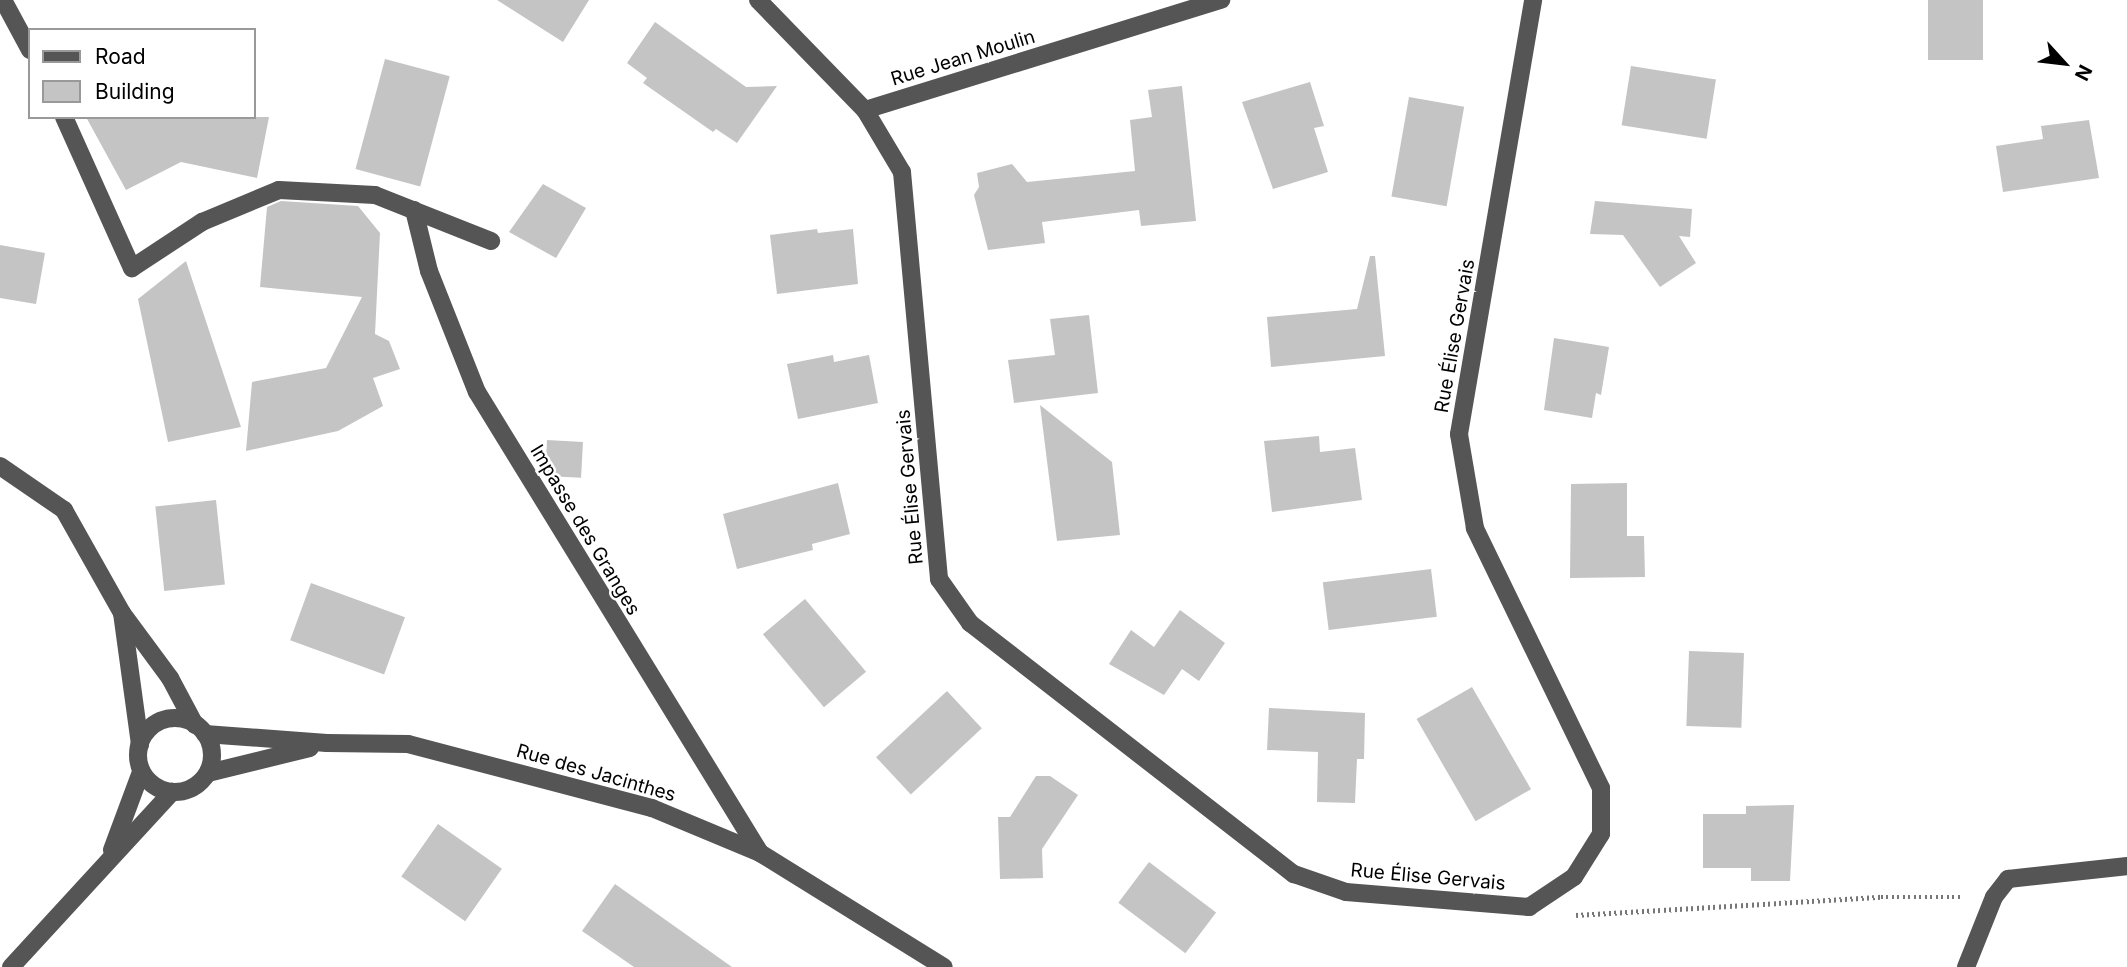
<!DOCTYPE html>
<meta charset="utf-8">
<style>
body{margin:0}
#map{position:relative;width:2127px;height:967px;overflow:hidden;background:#fff;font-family:Inter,sans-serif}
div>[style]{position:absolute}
.building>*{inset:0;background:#c4c4c4;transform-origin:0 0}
.path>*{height:4.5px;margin-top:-2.25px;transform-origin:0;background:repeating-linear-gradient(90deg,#777 0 2px,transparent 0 5.5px)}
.minor>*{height:18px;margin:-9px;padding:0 9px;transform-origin:9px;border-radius:9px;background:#555}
.minor>.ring{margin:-9px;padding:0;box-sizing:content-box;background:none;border:18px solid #555;border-radius:50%}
span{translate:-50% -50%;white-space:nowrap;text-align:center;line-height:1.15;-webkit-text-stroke:5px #fff;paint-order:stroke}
.street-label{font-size:19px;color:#000}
.legend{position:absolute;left:28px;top:28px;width:228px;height:91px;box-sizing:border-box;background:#fff;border:2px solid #999;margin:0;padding:9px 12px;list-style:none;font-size:21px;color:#000}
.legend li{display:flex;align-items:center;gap:14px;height:35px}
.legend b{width:35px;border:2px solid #999}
.north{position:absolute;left:2029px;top:28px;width:70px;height:70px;-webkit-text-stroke:5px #fff;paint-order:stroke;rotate:117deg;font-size:19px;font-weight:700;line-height:28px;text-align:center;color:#000}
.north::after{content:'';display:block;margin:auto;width:24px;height:32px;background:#000;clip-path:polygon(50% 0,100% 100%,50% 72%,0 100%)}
</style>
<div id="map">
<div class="building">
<i style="clip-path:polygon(497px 0,589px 0,563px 42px)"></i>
<i style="left:1928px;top:0;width:55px;height:60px"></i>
<i style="clip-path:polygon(655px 22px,746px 87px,777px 86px,737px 143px,716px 129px,713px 132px,643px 83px,647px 78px,627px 63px)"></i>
<i style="left:385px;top:59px;width:67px;height:114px;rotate:15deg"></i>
<i style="left:1631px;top:66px;width:86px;height:60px;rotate:9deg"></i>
<i style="clip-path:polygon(1310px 82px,1324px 126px,1314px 128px,1328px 172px,1273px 189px,1242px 102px)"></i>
<i style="clip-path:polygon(1182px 86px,1196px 221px,1141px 226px,1139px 210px,1042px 222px,1045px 243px,988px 250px,974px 195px,979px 187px,977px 173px,1012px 164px,1027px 182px,1135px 171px,1130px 120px,1152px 117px,1148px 90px)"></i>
<i style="left:1409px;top:97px;width:56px;height:101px;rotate:10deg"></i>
<i style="clip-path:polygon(86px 117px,269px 117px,257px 178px,181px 162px,126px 190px)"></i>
<i style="clip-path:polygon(2089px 120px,2099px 178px,2003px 192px,1996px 146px,2043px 139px,2041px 126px)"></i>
<i style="clip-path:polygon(543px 184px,586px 208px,556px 258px,509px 232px)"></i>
<i style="clip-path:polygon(281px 201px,358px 206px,380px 233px,375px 334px,389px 341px,400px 369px,373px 378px,383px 406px,338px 431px,246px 451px,252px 382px,326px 368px,362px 297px,260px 287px,267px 207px)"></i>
<i style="clip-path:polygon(1595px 201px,1692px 209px,1690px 237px,1679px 236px,1696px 263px,1660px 287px,1623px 235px,1590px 234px)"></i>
<i style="clip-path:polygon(817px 229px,818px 233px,853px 229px,858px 284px,777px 294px,770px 235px)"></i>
<i style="clip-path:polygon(0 245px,45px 253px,36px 304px,0 298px)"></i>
<i style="clip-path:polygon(1370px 256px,1375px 256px,1385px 356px,1271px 367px,1267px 317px,1357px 309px)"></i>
<i style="clip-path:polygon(186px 261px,241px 427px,168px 442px,138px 299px)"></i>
<i style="clip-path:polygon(1089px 315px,1098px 393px,1014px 403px,1008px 360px,1055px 355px,1050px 319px)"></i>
<i style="clip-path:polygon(1554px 338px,1609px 347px,1601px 395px,1596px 393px,1592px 418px,1544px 410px)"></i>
<i style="clip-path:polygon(833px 355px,834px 362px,869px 355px,878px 403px,798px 419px,787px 364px)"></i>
<i style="clip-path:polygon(1040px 405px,1112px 462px,1120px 535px,1057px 541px)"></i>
<i style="clip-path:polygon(1319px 436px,1320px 452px,1355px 448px,1362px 500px,1272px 512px,1264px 441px)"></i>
<i style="left:547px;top:440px;width:36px;height:36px;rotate:3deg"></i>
<i style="clip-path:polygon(838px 483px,850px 534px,812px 544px,813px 550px,737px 569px,723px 514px)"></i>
<i style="clip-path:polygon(1627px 483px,1627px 536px,1644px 536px,1645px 577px,1570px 578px,1571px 484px)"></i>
<i style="left:216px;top:500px;width:85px;height:61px;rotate:84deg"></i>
<i style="left:1431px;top:569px;width:48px;height:109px;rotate:83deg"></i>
<i style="left:311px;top:583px;width:100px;height:61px;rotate:20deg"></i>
<i style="left:805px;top:599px;width:95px;height:55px;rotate:50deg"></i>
<i style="clip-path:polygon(1180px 610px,1225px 643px,1199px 681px,1182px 669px,1164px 695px,1109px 664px,1131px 630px,1154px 647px)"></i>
<i style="left:1689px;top:651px;width:55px;height:75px;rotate:2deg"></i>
<i style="left:1472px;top:687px;width:118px;height:64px;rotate:60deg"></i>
<i style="left:947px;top:691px;width:51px;height:97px;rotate:47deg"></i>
<i style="clip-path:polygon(1269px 708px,1365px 713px,1364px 759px,1357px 759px,1355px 803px,1317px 802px,1318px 752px,1267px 750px)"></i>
<i style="clip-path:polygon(1036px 776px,1050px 776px,1078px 795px,1042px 849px,1043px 878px,1000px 879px,998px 817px,1010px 817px)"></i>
<i style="clip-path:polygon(1794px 805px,1790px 881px,1751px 881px,1751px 868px,1703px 868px,1703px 814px,1746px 814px,1746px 806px)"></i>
<i style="left:438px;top:824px;width:78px;height:64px;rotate:35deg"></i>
<i style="left:1149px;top:862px;width:84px;height:51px;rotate:37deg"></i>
<i style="clip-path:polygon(615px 884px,732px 967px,634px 967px,582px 931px)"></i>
</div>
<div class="path">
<i style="left:1576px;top:915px;width:306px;rotate:-3.4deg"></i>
<i style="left:1881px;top:897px;width:81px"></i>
</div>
<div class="minor">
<i style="left:3px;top:0;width:57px;rotate:61.6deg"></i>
<i style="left:758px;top:0;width:153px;rotate:45.8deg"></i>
<i style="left:865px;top:110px;width:373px;rotate:-17.2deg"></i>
<i style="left:865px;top:110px;width:72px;rotate:59.2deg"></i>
<i style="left:902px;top:172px;width:409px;rotate:84.8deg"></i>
<i style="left:939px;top:579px;width:54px;rotate:54.8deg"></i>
<i style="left:970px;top:623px;width:410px;rotate:37.8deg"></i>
<i style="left:1294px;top:874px;width:55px;rotate:19.1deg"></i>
<i style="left:1346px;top:892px;width:184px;rotate:4.7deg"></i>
<i style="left:1529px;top:907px;width:54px;rotate:-33.7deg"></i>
<i style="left:1574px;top:877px;width:51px;rotate:-57.9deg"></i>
<i style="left:1601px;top:834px;width:46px;rotate:-90deg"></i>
<i style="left:1601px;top:788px;width:289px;rotate:-115.9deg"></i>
<i style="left:1475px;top:528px;width:95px;rotate:-99.7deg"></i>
<i style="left:1459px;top:434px;width:440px;rotate:-80.3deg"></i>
<i style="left:64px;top:117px;width:166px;rotate:65.8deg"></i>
<i style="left:132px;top:268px;width:84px;rotate:-33.3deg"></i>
<i style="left:202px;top:222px;width:83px;rotate:-22.6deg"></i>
<i style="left:279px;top:190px;width:96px;rotate:3deg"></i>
<i style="left:375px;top:195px;width:125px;rotate:21.6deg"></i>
<i style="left:414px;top:210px;width:63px;rotate:76.2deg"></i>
<i style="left:429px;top:271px;width:130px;rotate:68.4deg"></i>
<i style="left:477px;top:392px;width:541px;rotate:58.45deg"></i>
<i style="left:0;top:466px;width:78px;rotate:34.5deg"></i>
<i style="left:64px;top:510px;width:118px;rotate:60.6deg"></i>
<i style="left:122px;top:613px;width:81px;rotate:53.6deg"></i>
<i style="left:170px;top:678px;width:53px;rotate:62deg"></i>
<i style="left:122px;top:613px;width:133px;rotate:82.2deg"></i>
<i class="ring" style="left:138px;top:718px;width:56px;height:56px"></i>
<i style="left:205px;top:734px;width:122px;rotate:4.2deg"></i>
<i style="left:327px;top:743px;width:81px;rotate:0.7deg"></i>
<i style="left:408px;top:744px;width:252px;rotate:14.7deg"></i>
<i style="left:652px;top:808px;width:117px;rotate:22.6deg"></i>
<i style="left:760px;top:853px;width:216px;rotate:31.8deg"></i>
<i style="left:208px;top:773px;width:105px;rotate:-13.8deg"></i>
<i style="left:112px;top:850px;width:83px;rotate:-69.6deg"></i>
<i style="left:11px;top:967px;width:238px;rotate:-47.4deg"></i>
<i style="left:1966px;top:967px;width:75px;rotate:-68.2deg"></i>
<i style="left:1994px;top:897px;width:23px;rotate:-52deg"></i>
<i style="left:2008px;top:879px;width:120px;rotate:-6.2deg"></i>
</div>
<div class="street-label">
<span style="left:963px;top:58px;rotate:-17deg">Rue Jean Moulin</span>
<span style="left:1455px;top:336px;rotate:-80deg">Rue Élise Gervais</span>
<span style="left:910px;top:487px;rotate:-95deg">Rue Élise Gervais</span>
<span style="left:585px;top:530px;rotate:59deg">Impasse des Granges</span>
<span style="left:596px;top:773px;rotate:16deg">Rue des Jacinthes</span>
<span style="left:1428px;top:877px;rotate:5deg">Rue Élise Gervais</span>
</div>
<ul class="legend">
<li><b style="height:9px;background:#555"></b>Road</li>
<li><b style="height:19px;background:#c4c4c4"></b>Building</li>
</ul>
<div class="north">N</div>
</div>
